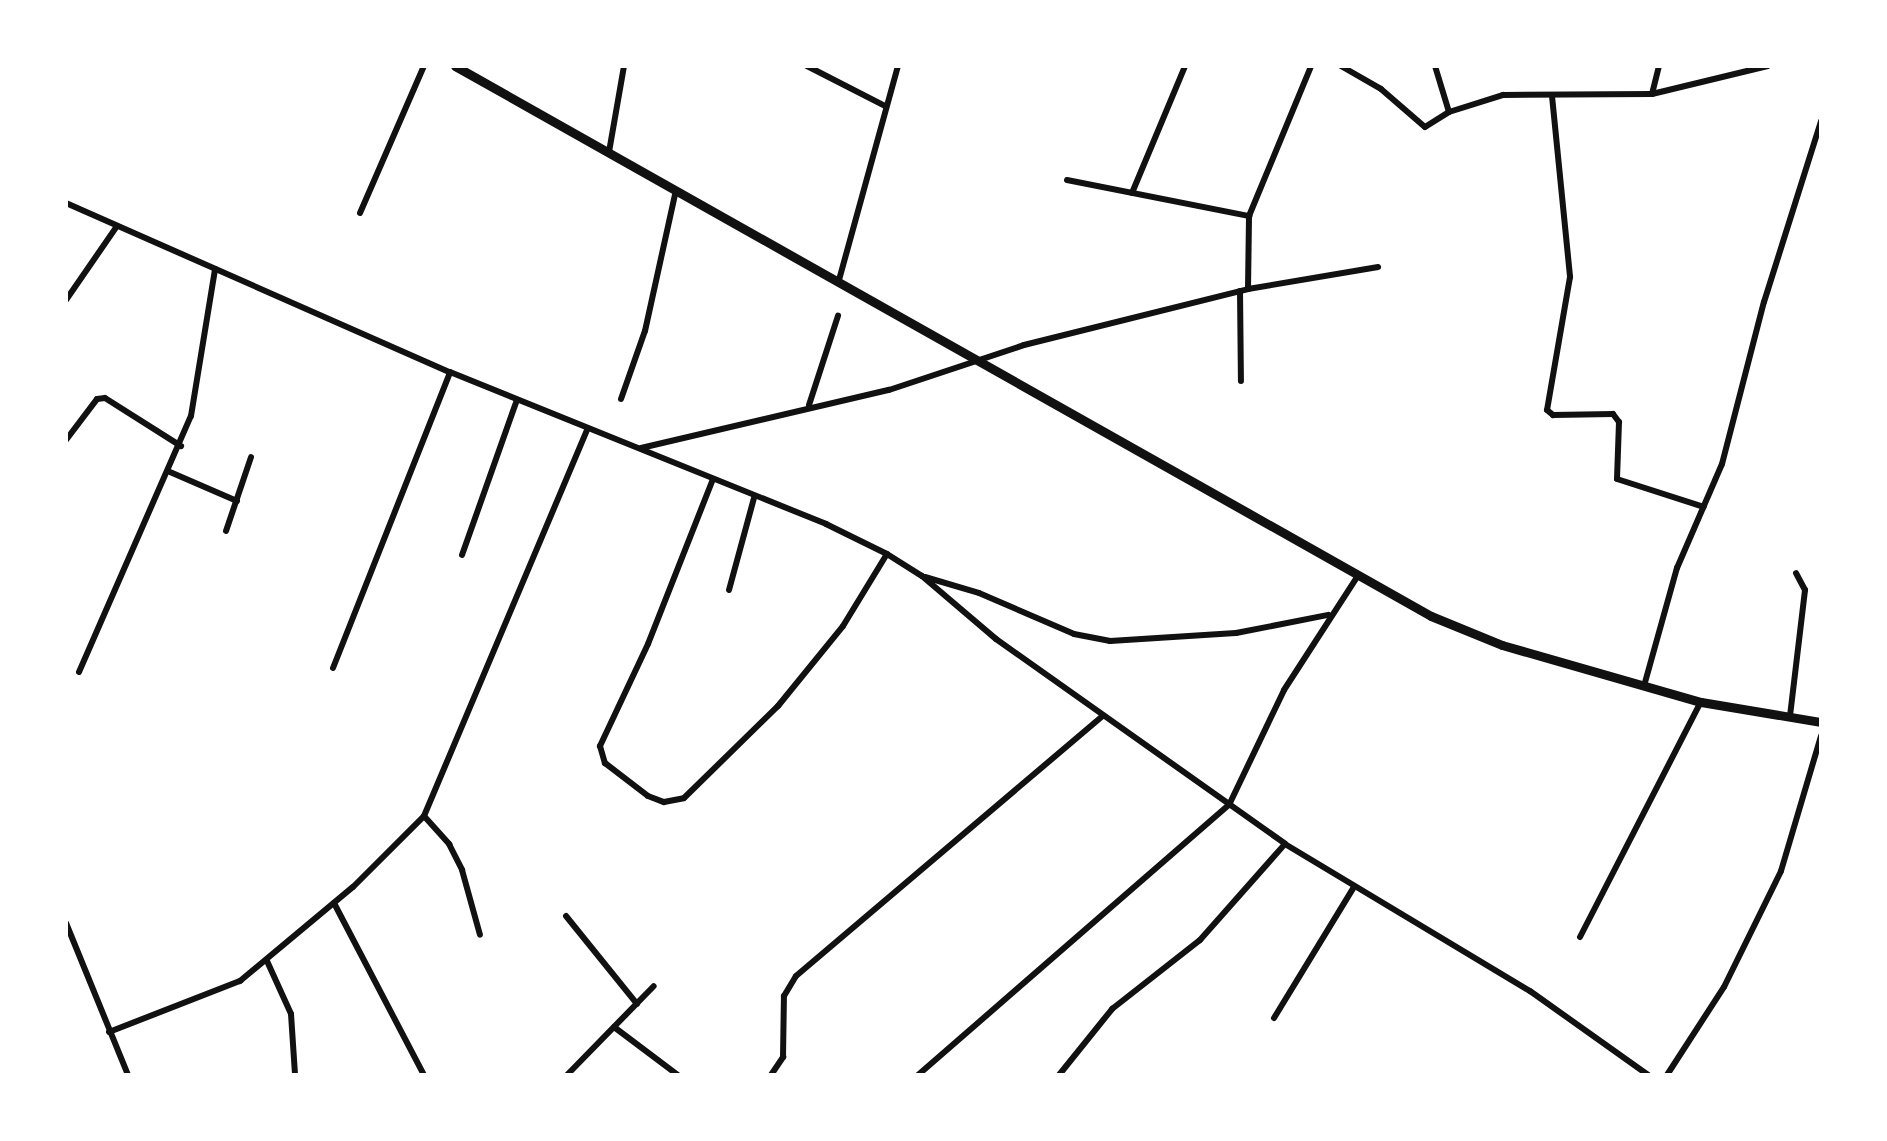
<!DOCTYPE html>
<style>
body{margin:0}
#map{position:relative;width:1887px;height:1141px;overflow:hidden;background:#fff;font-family:"IBM Plex Sans",sans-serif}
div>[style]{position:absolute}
.minor>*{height:6px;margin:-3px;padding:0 3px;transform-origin:3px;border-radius:3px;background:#111}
.secondary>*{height:9px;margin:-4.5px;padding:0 4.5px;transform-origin:4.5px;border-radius:4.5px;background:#111}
span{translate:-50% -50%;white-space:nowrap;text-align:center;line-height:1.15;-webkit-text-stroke:6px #fff;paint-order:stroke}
.frame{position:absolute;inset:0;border:68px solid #fff;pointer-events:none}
</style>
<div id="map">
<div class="minor">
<i style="left:807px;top:66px;width:88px;rotate:27.1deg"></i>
<i style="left:1341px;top:66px;width:46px;rotate:29.9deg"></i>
<i style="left:1381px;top:89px;width:58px;rotate:40.8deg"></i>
<i style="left:1425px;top:127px;width:28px;rotate:-32deg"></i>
<i style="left:1449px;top:112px;width:57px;rotate:-17.5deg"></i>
<i style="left:1503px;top:95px;width:149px;rotate:-0.4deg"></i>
<i style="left:1652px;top:94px;width:119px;rotate:-13.6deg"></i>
<i style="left:1435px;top:66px;width:48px;rotate:73.1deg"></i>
<i style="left:1652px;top:94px;width:29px;rotate:-76deg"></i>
<i style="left:1552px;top:96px;width:182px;rotate:84.3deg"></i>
<i style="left:1570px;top:277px;width:135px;rotate:99.8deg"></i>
<i style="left:1547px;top:410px;width:8px;rotate:40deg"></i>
<i style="left:1553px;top:415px;width:60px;rotate:-1deg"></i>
<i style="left:1613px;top:414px;width:10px;rotate:53deg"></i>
<i style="left:1619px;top:422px;width:57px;rotate:92deg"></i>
<i style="left:1617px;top:479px;width:91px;rotate:17.8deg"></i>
<i style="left:609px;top:152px;width:87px;rotate:-80.1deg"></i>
<i style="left:1067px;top:180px;width:186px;rotate:11.2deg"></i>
<i style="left:1132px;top:193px;width:138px;rotate:-67.3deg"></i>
<i style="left:66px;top:203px;width:420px;rotate:23.8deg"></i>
<i style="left:450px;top:372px;width:406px;rotate:22deg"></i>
<i style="left:826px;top:524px;width:68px;rotate:26.2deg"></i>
<i style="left:887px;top:554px;width:41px;rotate:32.2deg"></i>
<i style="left:922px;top:576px;width:97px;rotate:40.4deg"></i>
<i style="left:996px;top:639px;width:354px;rotate:35.3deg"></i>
<i style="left:1285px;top:844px;width:286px;rotate:31deg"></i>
<i style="left:1530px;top:991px;width:145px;rotate:35.4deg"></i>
<i style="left:360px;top:213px;width:160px;rotate:-66.5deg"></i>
<i style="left:839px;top:280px;width:222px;rotate:-74.6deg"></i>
<i style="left:1248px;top:289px;width:73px;rotate:-89.2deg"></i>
<i style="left:1249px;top:216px;width:162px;rotate:-67.5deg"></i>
<i style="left:1240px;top:291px;width:90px;rotate:89.4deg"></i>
<i style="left:66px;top:300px;width:90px;rotate:-55.4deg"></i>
<i style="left:621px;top:399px;width:72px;rotate:-70.6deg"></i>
<i style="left:645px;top:331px;width:144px;rotate:-77.6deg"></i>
<i style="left:809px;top:405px;width:94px;rotate:-72deg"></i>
<i style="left:66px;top:440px;width:51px;rotate:-52.9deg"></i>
<i style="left:97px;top:399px;width:8px;rotate:-7deg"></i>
<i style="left:105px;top:398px;width:90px;rotate:32.3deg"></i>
<i style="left:641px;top:448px;width:255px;rotate:-13.2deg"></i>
<i style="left:889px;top:390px;width:142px;rotate:-18.4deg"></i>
<i style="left:1024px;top:345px;width:231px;rotate:-14deg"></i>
<i style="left:1248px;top:289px;width:132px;rotate:-9.6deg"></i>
<i style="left:170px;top:472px;width:73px;rotate:23.4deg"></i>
<i style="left:713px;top:479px;width:177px;rotate:111.5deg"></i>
<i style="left:648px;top:644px;width:113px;rotate:115.2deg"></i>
<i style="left:600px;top:746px;width:18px;rotate:74deg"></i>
<i style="left:605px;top:763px;width:54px;rotate:37.5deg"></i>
<i style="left:648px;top:796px;width:17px;rotate:21deg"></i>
<i style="left:664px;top:802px;width:20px;rotate:-11deg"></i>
<i style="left:684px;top:798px;width:132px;rotate:-44.4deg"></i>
<i style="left:778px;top:706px;width:103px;rotate:-50.9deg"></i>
<i style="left:843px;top:626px;width:84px;rotate:-58.6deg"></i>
<i style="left:226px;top:531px;width:78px;rotate:-71.3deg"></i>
<i style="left:462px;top:555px;width:164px;rotate:-70.5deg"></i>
<i style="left:925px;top:577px;width:56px;rotate:16.5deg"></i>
<i style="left:979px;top:593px;width:103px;rotate:23.3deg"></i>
<i style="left:1074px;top:634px;width:37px;rotate:11deg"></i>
<i style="left:1110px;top:641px;width:126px;rotate:-3.6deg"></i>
<i style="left:1236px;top:633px;width:94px;rotate:-11.1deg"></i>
<i style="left:729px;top:590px;width:95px;rotate:-74.8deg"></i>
<i style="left:333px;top:668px;width:318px;rotate:-68.4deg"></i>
<i style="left:79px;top:672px;width:279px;rotate:-66.4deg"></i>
<i style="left:191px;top:416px;width:149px;rotate:-80.7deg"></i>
<i style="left:1644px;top:686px;width:123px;rotate:-74.4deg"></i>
<i style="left:1677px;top:568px;width:113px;rotate:-66.6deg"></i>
<i style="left:1722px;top:464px;width:167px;rotate:-75.5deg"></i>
<i style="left:1764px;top:302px;width:190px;rotate:-72.5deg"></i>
<i style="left:1790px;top:716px;width:127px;rotate:-83.2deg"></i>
<i style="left:1805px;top:590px;width:19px;rotate:-118deg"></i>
<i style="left:424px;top:816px;width:38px;rotate:48deg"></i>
<i style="left:449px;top:844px;width:29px;rotate:63deg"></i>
<i style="left:462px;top:870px;width:67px;rotate:74.5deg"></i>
<i style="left:334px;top:903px;width:194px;rotate:62.4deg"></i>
<i style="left:566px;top:916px;width:113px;rotate:51.1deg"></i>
<i style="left:66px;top:923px;width:164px;rotate:67.8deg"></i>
<i style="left:1580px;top:937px;width:264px;rotate:-62.8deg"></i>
<i style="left:267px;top:961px;width:58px;rotate:65.6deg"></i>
<i style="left:291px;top:1014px;width:61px;rotate:86.2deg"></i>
<i style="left:1274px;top:1018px;width:153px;rotate:-58.6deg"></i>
<i style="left:614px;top:1027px;width:80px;rotate:36.9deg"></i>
<i style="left:109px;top:1032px;width:141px;rotate:-21.3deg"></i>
<i style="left:240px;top:981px;width:147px;rotate:-39.8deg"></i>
<i style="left:353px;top:887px;width:100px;rotate:-45deg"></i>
<i style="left:424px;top:816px;width:421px;rotate:-67.1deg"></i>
<i style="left:567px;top:1075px;width:124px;rotate:-45.7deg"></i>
<i style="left:771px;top:1075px;width:22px;rotate:-56deg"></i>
<i style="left:783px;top:1057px;width:61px;rotate:-89.1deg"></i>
<i style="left:784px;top:996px;width:23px;rotate:-59deg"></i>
<i style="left:796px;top:976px;width:402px;rotate:-40.3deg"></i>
<i style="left:918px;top:1075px;width:412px;rotate:-41deg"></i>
<i style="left:1229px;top:805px;width:127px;rotate:-64.4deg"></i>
<i style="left:1284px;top:690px;width:135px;rotate:-57.1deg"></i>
<i style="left:1059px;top:1075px;width:85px;rotate:-51.2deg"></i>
<i style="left:1112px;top:1009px;width:112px;rotate:-38.1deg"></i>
<i style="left:1200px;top:940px;width:128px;rotate:-48.5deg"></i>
<i style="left:1667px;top:1075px;width:105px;rotate:-57.1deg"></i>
<i style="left:1724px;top:987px;width:129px;rotate:-63.8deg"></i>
<i style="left:1781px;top:871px;width:141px;rotate:-73.5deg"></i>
</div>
<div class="secondary">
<i style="left:455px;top:66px;width:1120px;rotate:29.4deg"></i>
<i style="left:1431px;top:616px;width:77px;rotate:22.2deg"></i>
<i style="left:1502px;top:645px;width:207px;rotate:16deg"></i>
<i style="left:1701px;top:702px;width:122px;rotate:9.5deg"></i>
</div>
<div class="frame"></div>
</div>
